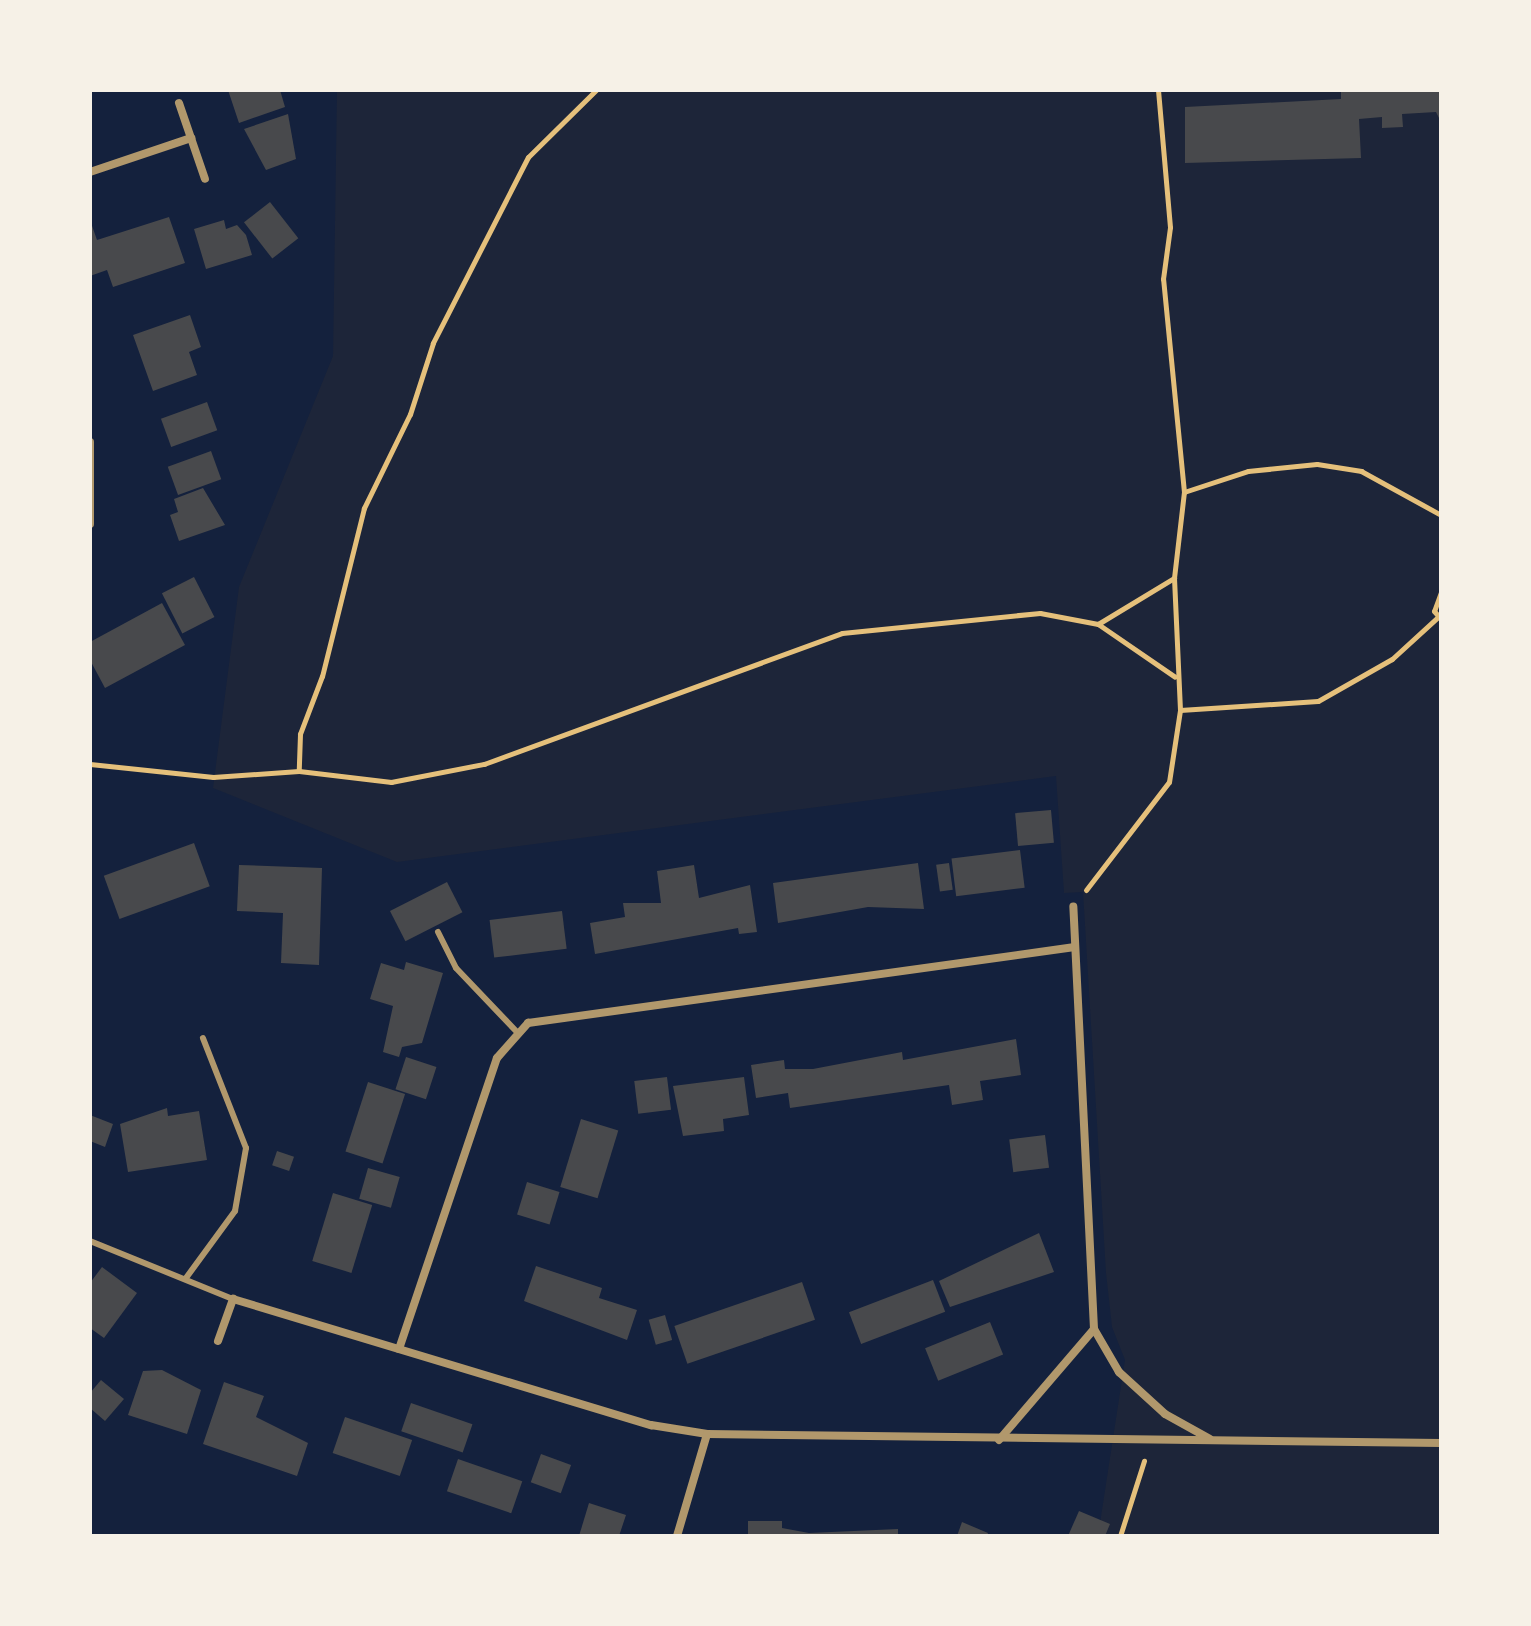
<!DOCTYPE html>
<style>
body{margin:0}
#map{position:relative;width:1531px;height:1626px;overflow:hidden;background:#14213d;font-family:"Work Sans",sans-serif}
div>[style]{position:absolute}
.green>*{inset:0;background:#1d2539}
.building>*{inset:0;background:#48494c;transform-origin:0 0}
.path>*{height:5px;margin:-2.5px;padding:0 2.5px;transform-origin:2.5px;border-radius:2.5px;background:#e5c07b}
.service>*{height:6px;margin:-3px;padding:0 3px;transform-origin:3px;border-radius:3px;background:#b1986c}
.minor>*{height:8px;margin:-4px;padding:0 4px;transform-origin:4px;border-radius:4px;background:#b1986c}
span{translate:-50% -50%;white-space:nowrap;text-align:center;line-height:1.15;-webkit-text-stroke:6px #f6f1e7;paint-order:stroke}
.frame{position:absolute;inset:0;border:92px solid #f6f1e7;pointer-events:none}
</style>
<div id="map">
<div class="green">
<i style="clip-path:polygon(337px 90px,1441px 90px,1441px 1536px,1098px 1536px,1125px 1360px,1112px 1327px,1106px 1273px,1083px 892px,1064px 893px,1056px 776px,397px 862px,213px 788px,239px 587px,333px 356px)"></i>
</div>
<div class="building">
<i style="clip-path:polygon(228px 90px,280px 90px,285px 107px,239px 123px)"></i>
<i style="clip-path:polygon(1341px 90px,1441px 90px,1441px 122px,1436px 112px,1402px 114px,1403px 127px,1382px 128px,1382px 117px,1359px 119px,1361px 158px,1185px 163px,1185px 107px,1341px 99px)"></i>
<i style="clip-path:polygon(288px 114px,296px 159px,266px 170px,244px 129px)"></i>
<i style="left:270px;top:202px;width:46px;height:33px;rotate:52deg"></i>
<i style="clip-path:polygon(169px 217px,185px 263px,113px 287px,107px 270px,90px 276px,90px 220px,97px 240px)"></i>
<i style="clip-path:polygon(224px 220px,226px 229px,237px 225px,246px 235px,252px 255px,206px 269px,194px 229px)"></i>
<i style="clip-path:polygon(190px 315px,201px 347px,189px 352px,197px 375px,153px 391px,133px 335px)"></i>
<i style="left:207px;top:402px;width:30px;height:49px;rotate:70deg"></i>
<i style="left:211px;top:451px;width:30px;height:46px;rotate:70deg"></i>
<i style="clip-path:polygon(203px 488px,225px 525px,179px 541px,170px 515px,178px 512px,174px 499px)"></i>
<i style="left:194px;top:577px;width:45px;height:36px;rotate:63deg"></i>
<i style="clip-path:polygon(162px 603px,185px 645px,105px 688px,90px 660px,90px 642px)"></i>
<i style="left:1051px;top:810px;width:33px;height:36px;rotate:85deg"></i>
<i style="left:194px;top:843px;width:46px;height:96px;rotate:70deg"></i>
<i style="left:1020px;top:850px;width:38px;height:69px;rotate:83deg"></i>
<i style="clip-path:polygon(918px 863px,924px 909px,868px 907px,778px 923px,773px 883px)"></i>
<i style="left:949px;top:863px;width:27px;height:13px;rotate:82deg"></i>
<i style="clip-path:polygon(239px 865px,322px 868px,319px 965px,281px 963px,283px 913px,237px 911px)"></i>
<i style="clip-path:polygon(694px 865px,699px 898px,750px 885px,757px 932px,739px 934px,738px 928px,595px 954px,590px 923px,625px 917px,623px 903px,661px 903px,657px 871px)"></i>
<i style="left:447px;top:882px;width:34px;height:64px;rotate:63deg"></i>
<i style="left:562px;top:911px;width:38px;height:73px;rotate:83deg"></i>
<i style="clip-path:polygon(406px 962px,443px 973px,422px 1043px,402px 1047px,399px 1057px,383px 1052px,393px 1006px,370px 999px,381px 963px,404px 970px)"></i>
<i style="clip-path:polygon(1016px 1039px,1021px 1075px,980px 1081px,983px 1100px,952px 1105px,949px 1085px,790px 1108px,788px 1093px,756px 1098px,751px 1065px,784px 1060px,785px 1069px,813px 1069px,902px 1052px,903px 1060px)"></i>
<i style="left:406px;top:1057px;width:32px;height:34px;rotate:18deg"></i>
<i style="left:667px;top:1077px;width:33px;height:33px;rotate:83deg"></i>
<i style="clip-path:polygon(744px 1077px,749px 1115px,723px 1119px,724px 1131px,683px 1136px,673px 1086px)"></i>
<i style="left:368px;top:1082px;width:39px;height:73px;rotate:18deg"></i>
<i style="clip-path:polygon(167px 1108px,168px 1116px,199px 1111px,207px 1160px,128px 1172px,120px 1124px)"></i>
<i style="clip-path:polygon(90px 1115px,113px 1124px,105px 1147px,90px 1141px)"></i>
<i style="left:581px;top:1119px;width:39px;height:71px;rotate:17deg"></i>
<i style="left:1045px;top:1135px;width:33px;height:36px;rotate:83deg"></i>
<i style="left:277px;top:1151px;width:18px;height:15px;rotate:19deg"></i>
<i style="left:368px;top:1168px;width:33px;height:32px;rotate:16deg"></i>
<i style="left:527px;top:1182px;width:34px;height:34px;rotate:17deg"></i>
<i style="left:333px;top:1193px;width:41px;height:71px;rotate:17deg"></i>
<i style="clip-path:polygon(1039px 1233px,1054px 1272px,950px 1307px,939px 1281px)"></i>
<i style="clip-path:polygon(536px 1266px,602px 1288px,599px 1298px,637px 1310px,627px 1340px,524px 1301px)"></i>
<i style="clip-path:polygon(102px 1267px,137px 1293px,104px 1338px,90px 1328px,90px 1283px)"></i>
<i style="left:933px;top:1280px;width:34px;height:90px;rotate:69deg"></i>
<i style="left:802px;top:1282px;width:40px;height:135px;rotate:71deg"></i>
<i style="left:665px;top:1315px;width:26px;height:17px;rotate:74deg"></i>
<i style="left:990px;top:1322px;width:35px;height:70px;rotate:68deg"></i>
<i style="clip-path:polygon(162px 1370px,201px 1390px,187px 1434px,128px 1415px,143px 1371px)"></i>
<i style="clip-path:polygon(101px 1380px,124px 1399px,105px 1421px,90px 1408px,90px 1393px)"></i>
<i style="clip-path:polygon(224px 1382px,264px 1396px,256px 1417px,308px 1443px,297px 1476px,203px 1444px)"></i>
<i style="left:411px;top:1403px;width:65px;height:30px;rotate:19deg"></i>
<i style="left:345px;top:1417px;width:71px;height:38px;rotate:19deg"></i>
<i style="left:541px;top:1454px;width:32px;height:30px;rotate:20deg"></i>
<i style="left:458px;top:1459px;width:68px;height:34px;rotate:19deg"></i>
<i style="clip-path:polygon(589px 1503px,626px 1515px,619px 1536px,579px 1536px)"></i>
<i style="clip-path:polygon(1079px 1511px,1110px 1524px,1105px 1536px,1068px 1536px)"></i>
<i style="clip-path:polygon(748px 1521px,782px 1521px,782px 1528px,809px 1533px,898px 1529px,898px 1536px,748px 1536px)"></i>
<i style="clip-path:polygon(962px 1522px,988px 1533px,987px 1536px,957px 1536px)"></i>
</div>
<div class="path">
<i style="left:596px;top:90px;width:95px;rotate:135.4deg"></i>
<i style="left:528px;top:157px;width:209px;rotate:117.1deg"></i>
<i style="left:433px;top:343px;width:75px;rotate:107.9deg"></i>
<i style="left:410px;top:414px;width:105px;rotate:116.1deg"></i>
<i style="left:364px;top:508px;width:173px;rotate:104deg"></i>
<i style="left:322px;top:676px;width:62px;rotate:110.8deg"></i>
<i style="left:300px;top:734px;width:37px;rotate:92deg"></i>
<i style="left:299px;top:771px;width:93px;rotate:6.8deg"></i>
<i style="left:391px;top:782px;width:95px;rotate:-11deg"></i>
<i style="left:484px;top:764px;width:381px;rotate:-20.1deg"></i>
<i style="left:842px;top:633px;width:199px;rotate:-5.8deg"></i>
<i style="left:1040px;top:613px;width:59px;rotate:10.7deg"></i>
<i style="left:1098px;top:624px;width:89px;rotate:-31.2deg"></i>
<i style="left:1184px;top:492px;width:67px;rotate:-18.2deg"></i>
<i style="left:1248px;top:471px;width:69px;rotate:-5.8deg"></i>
<i style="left:1317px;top:464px;width:45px;rotate:9deg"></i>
<i style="left:1361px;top:471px;width:91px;rotate:28.8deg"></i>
<i style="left:1441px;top:592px;width:20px;rotate:110deg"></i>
<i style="left:1434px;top:611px;width:11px;rotate:49deg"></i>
<i style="left:1098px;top:624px;width:93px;rotate:34.5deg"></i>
<i style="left:1180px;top:710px;width:138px;rotate:-3.7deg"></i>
<i style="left:1318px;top:701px;width:85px;rotate:-29.6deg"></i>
<i style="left:1392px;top:659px;width:62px;rotate:-42.4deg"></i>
<i style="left:90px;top:764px;width:124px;rotate:6deg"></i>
<i style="left:213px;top:777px;width:86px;rotate:-4deg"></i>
<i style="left:1086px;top:890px;width:136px;rotate:-52.5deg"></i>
<i style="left:1169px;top:782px;width:73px;rotate:-81.3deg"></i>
<i style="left:1180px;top:710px;width:132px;rotate:-92.6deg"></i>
<i style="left:1174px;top:578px;width:87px;rotate:-83.4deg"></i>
<i style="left:1184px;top:492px;width:214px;rotate:-95.6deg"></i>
<i style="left:1163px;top:279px;width:52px;rotate:-82.3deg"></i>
<i style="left:1170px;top:227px;width:138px;rotate:-95deg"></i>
<i style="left:1120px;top:1536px;width:79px;rotate:-72.3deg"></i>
</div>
<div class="service">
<i style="left:438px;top:932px;width:40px;rotate:63.4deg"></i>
<i style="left:456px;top:968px;width:87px;rotate:46.4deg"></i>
<i style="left:90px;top:1241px;width:154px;rotate:22.1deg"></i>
<i style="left:186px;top:1278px;width:83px;rotate:-53.8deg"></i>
<i style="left:235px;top:1211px;width:64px;rotate:-80.1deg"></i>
<i style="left:246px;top:1148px;width:118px;rotate:-111.4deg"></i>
</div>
<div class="minor">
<i style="left:179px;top:103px;width:80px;rotate:71.1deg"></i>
<i style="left:90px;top:172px;width:107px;rotate:-18.6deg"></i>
<i style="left:90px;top:442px;width:82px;rotate:90deg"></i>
<i style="left:1094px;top:1329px;width:50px;rotate:59.8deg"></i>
<i style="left:1119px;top:1372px;width:62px;rotate:42.4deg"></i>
<i style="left:1165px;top:1414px;width:51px;rotate:29.1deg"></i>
<i style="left:218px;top:1341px;width:45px;rotate:-70.3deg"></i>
<i style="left:233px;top:1299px;width:437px;rotate:16.8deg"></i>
<i style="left:651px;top:1425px;width:57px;rotate:9.1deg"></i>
<i style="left:707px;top:1434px;width:734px;rotate:0.7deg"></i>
<i style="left:399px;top:1349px;width:307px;rotate:-71.4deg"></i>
<i style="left:497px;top:1058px;width:47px;rotate:-48.5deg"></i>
<i style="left:528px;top:1023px;width:552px;rotate:-7.91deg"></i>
<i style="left:999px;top:1440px;width:146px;rotate:-49.4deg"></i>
<i style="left:1094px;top:1329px;width:423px;rotate:-92.8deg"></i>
<i style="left:677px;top:1536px;width:106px;rotate:-73.6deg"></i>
</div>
<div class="frame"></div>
</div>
